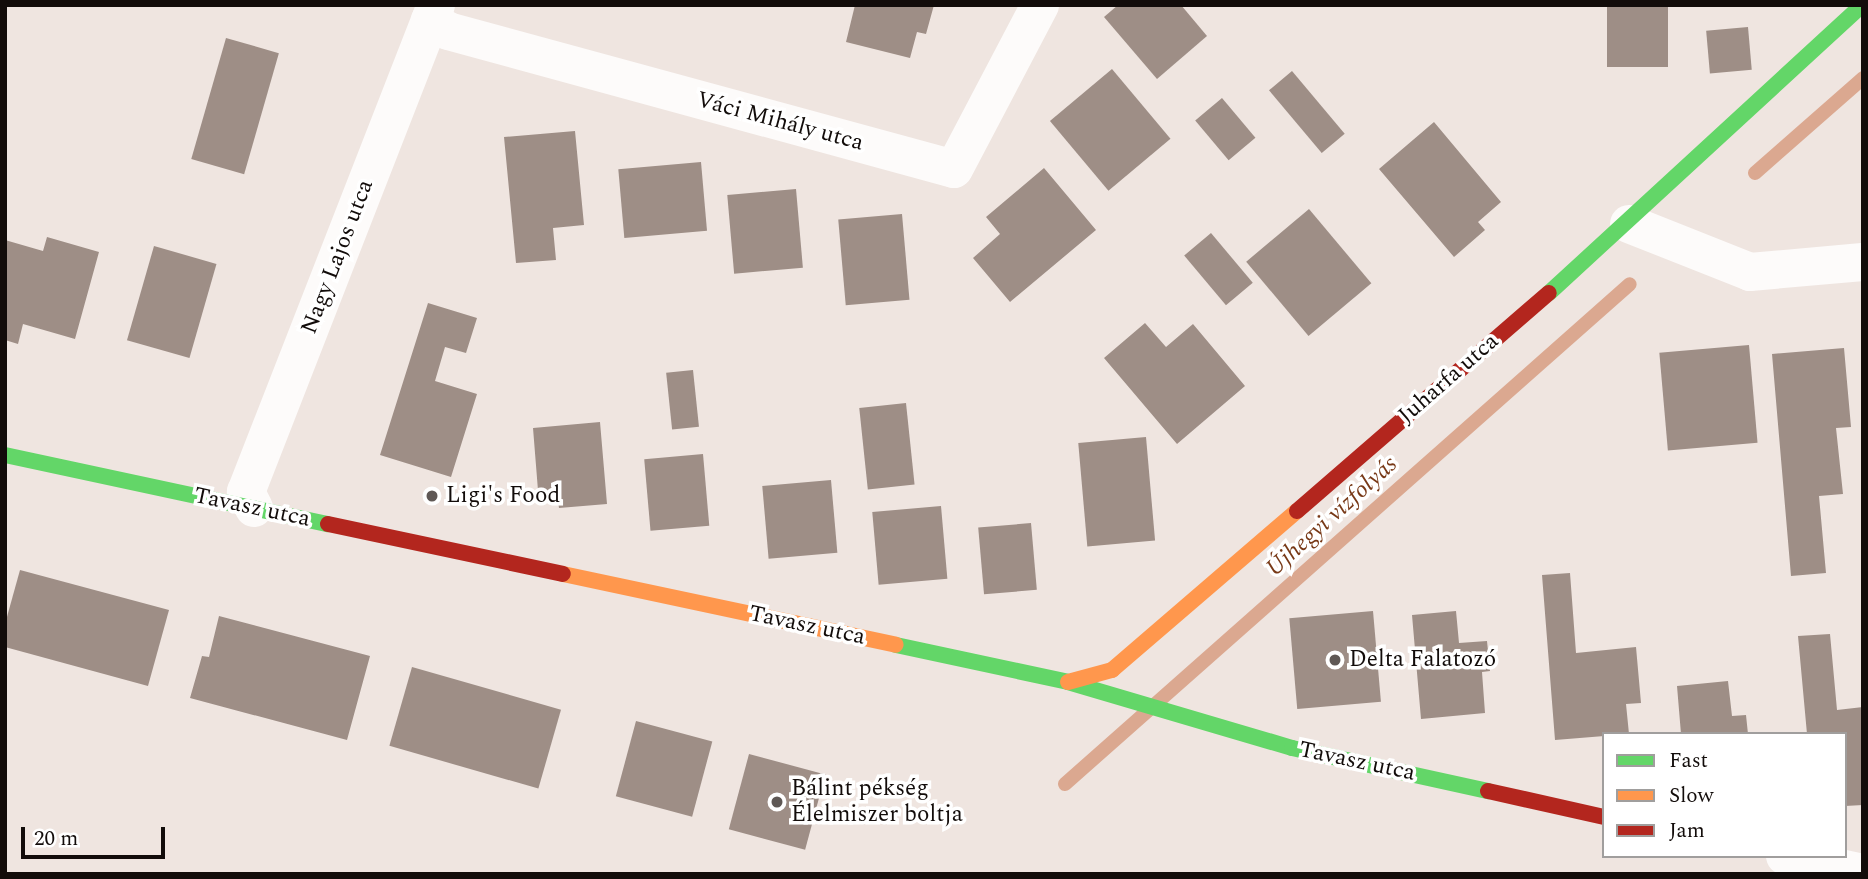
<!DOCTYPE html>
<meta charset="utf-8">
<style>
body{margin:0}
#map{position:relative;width:1868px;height:879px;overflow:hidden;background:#efe5e0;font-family:Spectral,serif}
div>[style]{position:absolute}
.stream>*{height:14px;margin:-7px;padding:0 7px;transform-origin:7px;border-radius:7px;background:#dba890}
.building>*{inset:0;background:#9e8e86;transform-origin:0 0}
.street>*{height:38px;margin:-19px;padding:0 19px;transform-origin:19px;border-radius:19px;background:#fdfbfa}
.fast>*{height:16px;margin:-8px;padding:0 8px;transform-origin:8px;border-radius:8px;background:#63d668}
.slow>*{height:16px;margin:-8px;padding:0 8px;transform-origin:8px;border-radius:8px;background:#ff974d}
.jam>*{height:16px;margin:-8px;padding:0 8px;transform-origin:8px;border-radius:8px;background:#b3261e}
.dots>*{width:19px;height:19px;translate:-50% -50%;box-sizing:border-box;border:4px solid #fff;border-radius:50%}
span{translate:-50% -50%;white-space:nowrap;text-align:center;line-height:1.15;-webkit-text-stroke:7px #fff;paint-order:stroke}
.street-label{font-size:23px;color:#120c0a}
.poi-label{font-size:23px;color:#120c0a}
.left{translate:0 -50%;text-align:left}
.water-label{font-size:24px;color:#783917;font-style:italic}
.frame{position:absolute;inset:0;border:7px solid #120c0a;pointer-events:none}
.legend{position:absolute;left:1602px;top:732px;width:245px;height:126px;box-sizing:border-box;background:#fff;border:2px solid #a09e9d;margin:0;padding:9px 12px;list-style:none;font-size:21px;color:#120c0a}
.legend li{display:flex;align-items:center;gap:14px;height:35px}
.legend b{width:35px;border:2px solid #a09e9d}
.scale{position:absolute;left:21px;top:827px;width:144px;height:32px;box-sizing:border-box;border:4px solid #120c0a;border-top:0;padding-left:9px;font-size:21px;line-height:24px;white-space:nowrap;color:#120c0a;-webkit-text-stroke:5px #fff;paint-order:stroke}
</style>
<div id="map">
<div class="stream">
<i style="left:1755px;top:173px;width:144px;rotate:-41.3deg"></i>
<i style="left:1065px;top:784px;width:754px;rotate:-41.51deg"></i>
</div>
<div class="building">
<i style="clip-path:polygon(855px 5px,934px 5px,926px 34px,917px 32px,910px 58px,846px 42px)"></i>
<i style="clip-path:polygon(1118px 5px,1181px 5px,1207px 36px,1157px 79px,1104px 17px)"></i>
<i style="left:1607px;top:5px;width:61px;height:62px"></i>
<i style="left:1748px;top:27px;width:43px;height:42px;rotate:85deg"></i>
<i style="left:226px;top:38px;width:55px;height:126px;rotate:16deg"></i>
<i style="left:1112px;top:69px;width:91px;height:81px;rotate:50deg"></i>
<i style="left:1292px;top:71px;width:82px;height:30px;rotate:50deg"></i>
<i style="left:1222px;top:98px;width:52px;height:35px;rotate:50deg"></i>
<i style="clip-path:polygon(1434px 122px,1501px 202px,1478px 222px,1485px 230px,1454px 257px,1379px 169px)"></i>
<i style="clip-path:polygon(575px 131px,584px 225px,553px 228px,556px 260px,516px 263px,504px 137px)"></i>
<i style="left:701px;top:162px;width:69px;height:83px;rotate:85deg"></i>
<i style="clip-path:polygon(1044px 168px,1096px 230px,1010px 302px,973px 258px,1000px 234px,986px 217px)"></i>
<i style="left:796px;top:189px;width:79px;height:69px;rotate:85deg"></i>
<i style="left:1309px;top:209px;width:97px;height:82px;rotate:50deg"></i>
<i style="left:902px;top:214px;width:86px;height:64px;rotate:85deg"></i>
<i style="left:1211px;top:233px;width:65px;height:35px;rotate:50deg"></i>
<i style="clip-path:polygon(47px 237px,99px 252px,75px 339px,23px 324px,18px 344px,5px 340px,5px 240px,43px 251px)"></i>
<i style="left:154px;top:246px;width:65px;height:98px;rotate:16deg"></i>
<i style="clip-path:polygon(428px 303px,477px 318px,466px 353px,445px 347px,435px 381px,477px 394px,451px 477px,380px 455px)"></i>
<i style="clip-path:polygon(1145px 323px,1166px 347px,1193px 324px,1245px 386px,1177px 444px,1104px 358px)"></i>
<i style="left:1749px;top:345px;width:98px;height:90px;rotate:85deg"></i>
<i style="clip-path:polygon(1844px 348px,1851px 427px,1836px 428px,1843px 494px,1819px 496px,1826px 573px,1791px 576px,1772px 354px)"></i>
<i style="left:693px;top:370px;width:57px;height:27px;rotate:84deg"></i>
<i style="left:906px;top:403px;width:82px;height:47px;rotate:84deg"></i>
<i style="clip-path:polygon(600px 422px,607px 504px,559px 508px,558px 501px,539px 503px,533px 428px)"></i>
<i style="left:1146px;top:437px;width:104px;height:68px;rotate:85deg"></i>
<i style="left:703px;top:454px;width:72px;height:59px;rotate:85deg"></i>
<i style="left:831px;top:480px;width:73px;height:69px;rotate:85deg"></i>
<i style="left:941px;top:506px;width:73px;height:69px;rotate:85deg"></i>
<i style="left:1031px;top:523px;width:67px;height:53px;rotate:85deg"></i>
<i style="clip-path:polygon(20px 570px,169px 610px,148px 686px,5px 647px,5px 624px)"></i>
<i style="clip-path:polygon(1570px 573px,1576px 653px,1636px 647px,1641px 703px,1626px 704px,1629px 734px,1555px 740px,1542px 575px)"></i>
<i style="left:1373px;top:611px;width:91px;height:84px;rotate:85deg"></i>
<i style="clip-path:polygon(1456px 611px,1459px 643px,1487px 641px,1490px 671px,1482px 672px,1485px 713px,1421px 719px,1412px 615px)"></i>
<i style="clip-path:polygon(219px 616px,370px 656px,347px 740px,190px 698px,202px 656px,209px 657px)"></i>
<i style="clip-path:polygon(1830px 634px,1837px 710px,1863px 707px,1863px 805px,1845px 806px,1845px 734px,1807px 734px,1798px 636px)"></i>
<i style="left:412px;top:667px;width:155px;height:82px;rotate:16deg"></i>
<i style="clip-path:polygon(1728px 681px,1732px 716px,1746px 715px,1748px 734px,1681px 734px,1677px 686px)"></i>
<i style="left:636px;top:721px;width:79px;height:78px;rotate:15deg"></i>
<i style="left:749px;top:754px;width:79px;height:78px;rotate:15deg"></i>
</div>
<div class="street">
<i style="left:430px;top:20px;width:21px;rotate:31deg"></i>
<i style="left:448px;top:31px;width:524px;rotate:15.26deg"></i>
<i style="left:954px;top:169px;width:185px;rotate:-62.3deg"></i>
<i style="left:1629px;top:224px;width:130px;rotate:21.6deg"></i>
<i style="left:1750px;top:272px;width:113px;rotate:-5.1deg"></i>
<i style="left:254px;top:508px;width:18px;rotate:-117deg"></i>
<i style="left:246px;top:492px;width:523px;rotate:-68.69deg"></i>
<i style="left:1785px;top:856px;width:80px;rotate:12.3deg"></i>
</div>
<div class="fast">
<i style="left:1549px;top:293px;width:425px;rotate:-42.6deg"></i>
<i style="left:5px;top:455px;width:330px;rotate:12.1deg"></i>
<i style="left:896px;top:645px;width:176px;rotate:12.1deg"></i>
<i style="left:1068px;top:682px;width:234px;rotate:16.4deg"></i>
<i style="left:1292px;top:748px;width:201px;rotate:12.4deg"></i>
</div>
<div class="slow">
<i style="left:563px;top:574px;width:340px;rotate:12deg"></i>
<i style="left:1068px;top:682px;width:46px;rotate:-15.3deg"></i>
<i style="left:1112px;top:670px;width:244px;rotate:-40.7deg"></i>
</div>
<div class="jam">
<i style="left:1297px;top:511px;width:333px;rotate:-40.9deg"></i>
<i style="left:328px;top:524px;width:240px;rotate:12deg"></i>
<i style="left:1488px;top:791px;width:119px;rotate:12.6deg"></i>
</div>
<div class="dots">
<i style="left:432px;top:496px;background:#5f5855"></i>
<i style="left:1335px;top:660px;background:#5f5855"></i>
<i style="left:777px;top:802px;background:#5f5855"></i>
</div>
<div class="street-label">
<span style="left:780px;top:122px;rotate:15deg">Váci Mihály utca</span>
<span style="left:338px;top:257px;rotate:-69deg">Nagy Lajos utca</span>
<span style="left:1449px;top:379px;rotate:-41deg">Juharfa utca</span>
<span style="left:252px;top:508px;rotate:12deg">Tavasz utca</span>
<span style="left:807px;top:626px;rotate:12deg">Tavasz utca</span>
<span style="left:1357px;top:762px;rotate:12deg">Tavasz utca</span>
</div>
<div class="poi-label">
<span class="left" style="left:446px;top:496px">Ligi's Food</span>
<span class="left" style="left:1349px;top:660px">Delta Falatozó</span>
<span class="left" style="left:791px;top:802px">Bálint pékség<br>Élelmiszer boltja</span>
</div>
<div class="water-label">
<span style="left:1332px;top:517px;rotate:-42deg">Újhegyi vízfolyás</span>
</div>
<div class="frame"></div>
<ul class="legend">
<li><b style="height:9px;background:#63d668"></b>Fast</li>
<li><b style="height:9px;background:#ff974d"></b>Slow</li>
<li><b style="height:9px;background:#b3261e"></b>Jam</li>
</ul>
<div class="scale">20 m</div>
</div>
